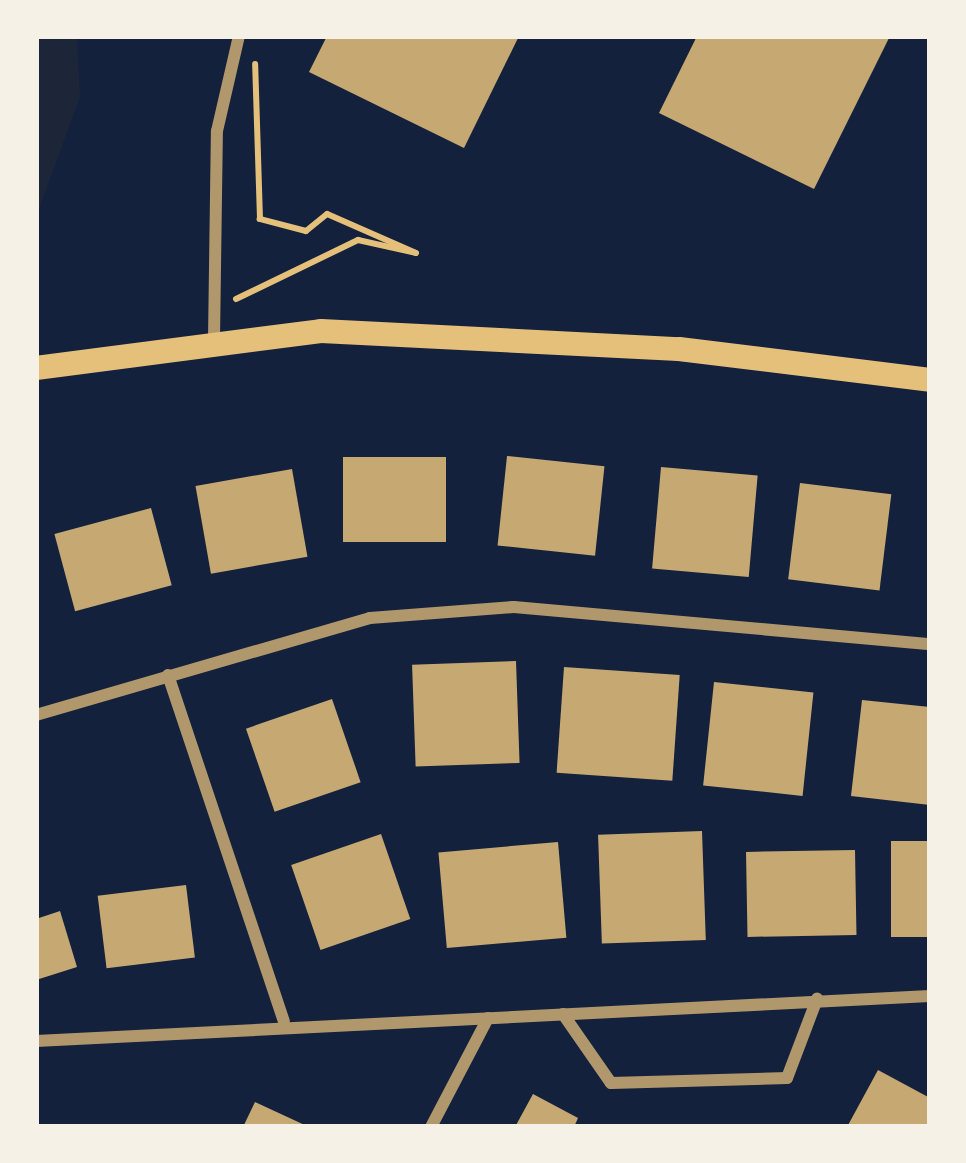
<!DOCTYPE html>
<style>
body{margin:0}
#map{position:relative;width:966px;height:1163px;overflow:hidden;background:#14213d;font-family:"Open Sans",sans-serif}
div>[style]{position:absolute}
.green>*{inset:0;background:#1d2539}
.building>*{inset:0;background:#c6a872;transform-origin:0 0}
.path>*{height:6px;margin:-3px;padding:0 3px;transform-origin:3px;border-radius:3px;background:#e5c07b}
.minor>*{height:12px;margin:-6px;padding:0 6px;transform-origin:6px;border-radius:6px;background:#b1986c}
.secondary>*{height:24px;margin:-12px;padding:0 12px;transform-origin:12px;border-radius:12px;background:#e5c07b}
span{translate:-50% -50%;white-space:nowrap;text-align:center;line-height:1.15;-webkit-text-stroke:9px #f6f1e7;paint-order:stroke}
.frame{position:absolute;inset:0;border:39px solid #f6f1e7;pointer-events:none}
</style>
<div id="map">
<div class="green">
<i style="clip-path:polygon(36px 36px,77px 36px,80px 97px,36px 217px)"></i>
</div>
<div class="building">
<i style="clip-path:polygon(327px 36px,519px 36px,464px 148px,309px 72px)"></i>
<i style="clip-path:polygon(697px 36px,890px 36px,814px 189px,659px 113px)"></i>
<i style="left:507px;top:456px;width:98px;height:90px;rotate:6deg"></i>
<i style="left:343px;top:457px;width:103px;height:85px"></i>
<i style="left:661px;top:467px;width:97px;height:102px;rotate:5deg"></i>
<i style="left:292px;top:469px;width:89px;height:98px;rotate:80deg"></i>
<i style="left:800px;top:483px;width:92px;height:97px;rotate:7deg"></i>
<i style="left:151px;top:508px;width:80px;height:100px;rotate:75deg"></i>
<i style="left:516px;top:661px;width:102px;height:104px;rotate:88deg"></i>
<i style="left:564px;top:667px;width:116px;height:106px;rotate:4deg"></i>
<i style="left:714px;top:682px;width:100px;height:104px;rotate:6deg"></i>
<i style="left:332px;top:699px;width:88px;height:91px;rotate:71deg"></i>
<i style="clip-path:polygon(862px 700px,930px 707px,930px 805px,851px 796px)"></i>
<i style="left:702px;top:831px;width:109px;height:104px;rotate:88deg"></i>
<i style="left:381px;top:834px;width:90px;height:95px;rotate:71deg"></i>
<i style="left:891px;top:841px;width:39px;height:96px"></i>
<i style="left:558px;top:842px;width:96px;height:120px;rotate:85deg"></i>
<i style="left:855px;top:850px;width:85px;height:109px;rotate:89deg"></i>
<i style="left:186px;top:885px;width:73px;height:89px;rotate:83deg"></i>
<i style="clip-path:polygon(60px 911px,77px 967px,36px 980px,36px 919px)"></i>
<i style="clip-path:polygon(878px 1070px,930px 1098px,930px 1127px,847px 1127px)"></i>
<i style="clip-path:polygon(533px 1094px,578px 1118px,574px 1127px,515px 1127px)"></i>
<i style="clip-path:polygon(255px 1102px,309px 1127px,243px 1127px)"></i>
</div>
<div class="path">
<i style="left:236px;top:299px;width:136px;rotate:-25.8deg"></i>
<i style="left:358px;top:240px;width:59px;rotate:12.6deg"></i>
<i style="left:416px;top:253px;width:97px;rotate:-156.3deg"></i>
<i style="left:327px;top:214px;width:27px;rotate:141deg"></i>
<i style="left:306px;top:231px;width:48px;rotate:-165.4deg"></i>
<i style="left:260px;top:219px;width:155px;rotate:-91.8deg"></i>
</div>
<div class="minor">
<i style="left:214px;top:339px;width:208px;rotate:-89.2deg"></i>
<i style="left:217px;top:131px;width:98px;rotate:-77deg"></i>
<i style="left:168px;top:675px;width:365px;rotate:71.5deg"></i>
<i style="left:36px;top:715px;width:348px;rotate:-16.2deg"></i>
<i style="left:370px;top:618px;width:144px;rotate:-4.4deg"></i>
<i style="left:514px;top:607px;width:418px;rotate:5.1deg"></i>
<i style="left:563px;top:1014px;width:84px;rotate:55.2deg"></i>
<i style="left:611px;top:1083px;width:176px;rotate:-1.6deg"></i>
<i style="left:787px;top:1078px;width:85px;rotate:-69.2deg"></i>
<i style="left:36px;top:1041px;width:895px;rotate:-2.88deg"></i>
<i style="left:431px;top:1127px;width:123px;rotate:-62.4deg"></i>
</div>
<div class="secondary">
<i style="left:36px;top:368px;width:287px;rotate:-7.4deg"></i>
<i style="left:321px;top:331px;width:358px;rotate:2.9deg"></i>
<i style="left:679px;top:349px;width:253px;rotate:7deg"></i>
</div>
<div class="frame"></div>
</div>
